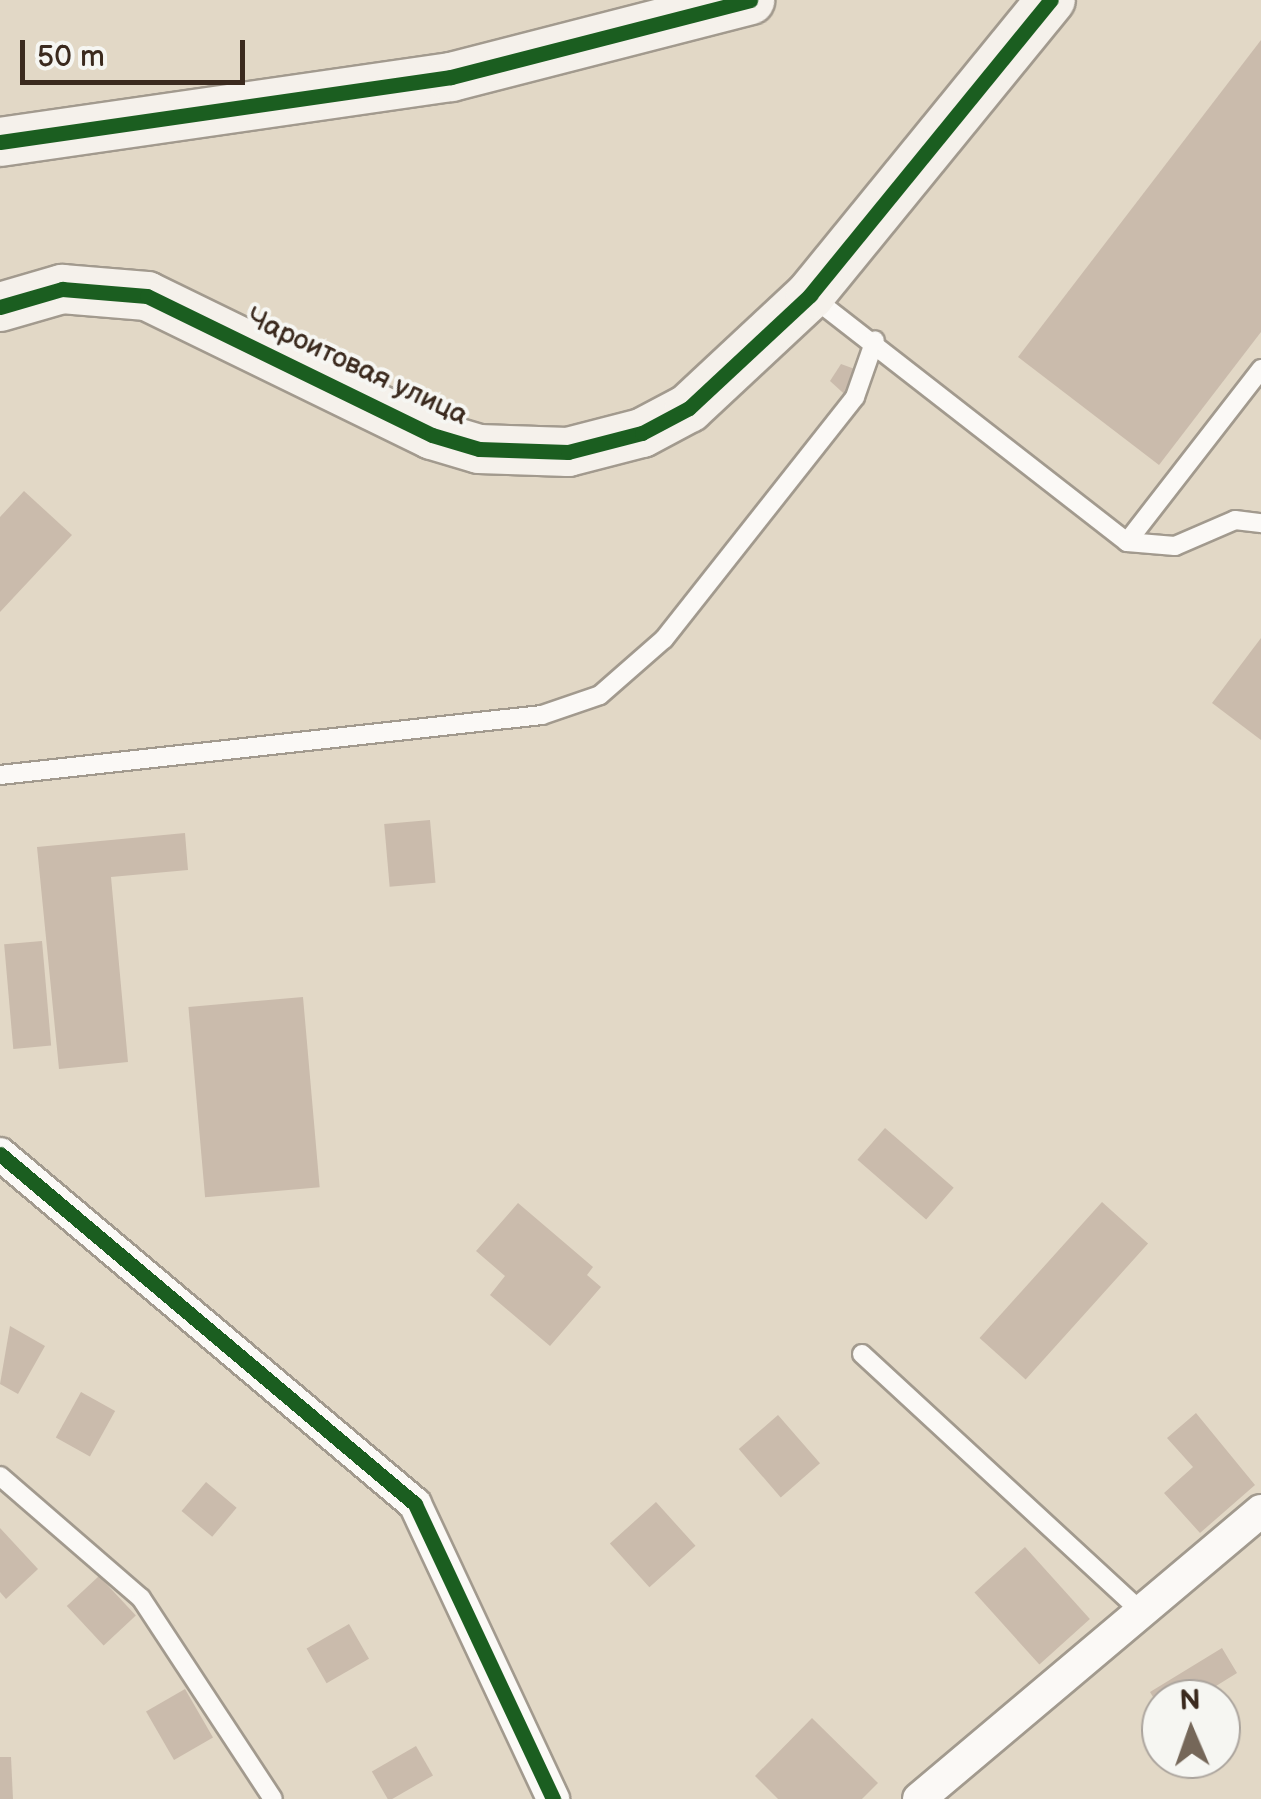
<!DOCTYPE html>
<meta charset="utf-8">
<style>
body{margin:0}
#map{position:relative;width:1261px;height:1799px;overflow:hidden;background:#e2d8c6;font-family:"Balsamiq Sans",sans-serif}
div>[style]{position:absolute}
.building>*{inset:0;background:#cabbac;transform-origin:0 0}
.roads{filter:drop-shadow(2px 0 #a29a8e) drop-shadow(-2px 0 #a29a8e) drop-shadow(0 2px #a29a8e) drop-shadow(0 -2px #a29a8e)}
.lane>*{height:18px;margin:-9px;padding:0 9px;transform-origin:9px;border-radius:9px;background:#fbf9f6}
.street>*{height:32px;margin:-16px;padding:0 16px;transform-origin:16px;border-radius:16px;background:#fbf9f6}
.secondary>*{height:48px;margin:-24px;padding:0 24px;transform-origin:24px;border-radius:24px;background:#f5f1eb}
.cycleway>*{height:15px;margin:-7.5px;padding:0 7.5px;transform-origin:7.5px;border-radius:7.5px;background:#1b5e20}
span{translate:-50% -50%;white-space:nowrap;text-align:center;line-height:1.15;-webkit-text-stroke:8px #f6f6f2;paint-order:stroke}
.street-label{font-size:28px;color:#3b2a1e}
.north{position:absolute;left:1141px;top:1679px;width:100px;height:100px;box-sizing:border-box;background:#f6f6f2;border:2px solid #aba49d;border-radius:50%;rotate:358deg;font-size:28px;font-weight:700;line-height:40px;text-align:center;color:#3b2a1e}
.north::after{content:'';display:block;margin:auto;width:35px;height:45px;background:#756759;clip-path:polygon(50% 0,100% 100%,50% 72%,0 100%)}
.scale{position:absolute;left:20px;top:40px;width:225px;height:45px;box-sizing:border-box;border:5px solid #3b2a1e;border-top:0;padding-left:12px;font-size:30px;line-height:35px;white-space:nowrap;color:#3b2a1e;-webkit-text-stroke:8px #f6f6f2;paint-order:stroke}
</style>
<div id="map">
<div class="building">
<i style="clip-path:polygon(1261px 40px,1261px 332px,1159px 465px,1018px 357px)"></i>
<i style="clip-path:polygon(841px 364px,863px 372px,852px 401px,830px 381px)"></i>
<i style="clip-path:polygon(24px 491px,72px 535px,0 612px,0 517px)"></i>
<i style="clip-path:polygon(1261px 638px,1261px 740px,1212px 703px)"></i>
<i style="left:430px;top:820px;width:63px;height:46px;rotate:85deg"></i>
<i style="clip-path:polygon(185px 833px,188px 870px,111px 877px,128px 1062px,59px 1069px,37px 847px)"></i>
<i style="left:42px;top:941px;width:105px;height:38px;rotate:85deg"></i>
<i style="left:303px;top:997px;width:191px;height:115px;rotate:85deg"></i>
<i style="left:885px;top:1128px;width:91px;height:42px;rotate:41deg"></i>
<i style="left:1102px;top:1202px;width:62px;height:183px;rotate:42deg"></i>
<i style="clip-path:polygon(518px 1203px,593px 1267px,587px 1275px,601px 1287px,550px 1346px,490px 1295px,505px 1276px,476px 1251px)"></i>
<i style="clip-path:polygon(10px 1326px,45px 1346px,18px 1394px,0 1384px)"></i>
<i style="left:81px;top:1392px;width:39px;height:52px;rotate:29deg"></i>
<i style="clip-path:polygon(1196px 1413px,1255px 1485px,1200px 1533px,1164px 1493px,1193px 1467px,1167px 1438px)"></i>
<i style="left:778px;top:1415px;width:64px;height:52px;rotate:49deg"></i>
<i style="left:206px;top:1482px;width:40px;height:38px;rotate:40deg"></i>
<i style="left:656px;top:1502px;width:59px;height:62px;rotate:48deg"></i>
<i style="clip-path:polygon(0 1528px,38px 1569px,6px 1599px,0 1592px)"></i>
<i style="left:1025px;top:1547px;width:97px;height:68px;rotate:48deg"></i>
<i style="left:99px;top:1576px;width:54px;height:44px;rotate:47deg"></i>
<i style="left:349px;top:1624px;width:40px;height:49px;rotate:60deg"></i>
<i style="clip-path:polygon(1222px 1648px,1237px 1673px,1195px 1699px,1161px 1699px,1161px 1710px,1150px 1692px)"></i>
<i style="left:185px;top:1689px;width:56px;height:45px;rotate:60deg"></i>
<i style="clip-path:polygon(812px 1718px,878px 1783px,862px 1799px,778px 1799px,755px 1776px)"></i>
<i style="left:416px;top:1746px;width:34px;height:51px;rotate:60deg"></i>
<i style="clip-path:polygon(0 1757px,11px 1757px,13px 1799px,0 1799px)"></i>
</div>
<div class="roads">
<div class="lane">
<i style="left:811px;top:296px;width:400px;rotate:37.9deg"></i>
<i style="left:1127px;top:542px;width:48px;rotate:4.8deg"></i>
<i style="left:1175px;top:546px;width:65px;rotate:-23.4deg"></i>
<i style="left:1235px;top:520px;width:26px;rotate:7deg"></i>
<i style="left:1127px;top:542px;width:219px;rotate:-52.2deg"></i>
<i style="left:0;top:775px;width:545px;rotate:-6.32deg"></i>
<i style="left:542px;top:715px;width:61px;rotate:-19deg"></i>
<i style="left:600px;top:695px;width:85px;rotate:-41.2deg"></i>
<i style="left:664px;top:639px;width:308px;rotate:-51.7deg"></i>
<i style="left:855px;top:397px;width:60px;rotate:-70.7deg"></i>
<i style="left:862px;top:1354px;width:384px;rotate:42.7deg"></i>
<i style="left:0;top:1476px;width:186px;rotate:40.9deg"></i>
<i style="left:141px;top:1598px;width:240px;rotate:56.7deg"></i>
</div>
<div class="street">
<i style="left:0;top:1154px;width:543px;rotate:40.14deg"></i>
<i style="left:415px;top:1504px;width:326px;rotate:64.9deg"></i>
<i style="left:919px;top:1799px;width:447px;rotate:-40.1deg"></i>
</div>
<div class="secondary">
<i style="left:0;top:142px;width:456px;rotate:-8.2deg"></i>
<i style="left:451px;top:77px;width:309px;rotate:-14.4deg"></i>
<i style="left:0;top:307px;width:65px;rotate:-16.2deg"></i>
<i style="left:62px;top:289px;width:85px;rotate:4.7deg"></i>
<i style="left:147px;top:296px;width:317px;rotate:26deg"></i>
<i style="left:432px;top:435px;width:49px;rotate:16.6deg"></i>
<i style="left:479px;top:449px;width:89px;rotate:1.9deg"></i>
<i style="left:568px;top:452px;width:76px;rotate:-14.4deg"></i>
<i style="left:642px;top:433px;width:53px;rotate:-28deg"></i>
<i style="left:689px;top:408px;width:166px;rotate:-43deg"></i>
<i style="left:810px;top:295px;width:381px;rotate:-50.8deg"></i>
</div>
</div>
<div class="cycleway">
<i style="left:0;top:142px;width:456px;rotate:-8.2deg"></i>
<i style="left:451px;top:77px;width:309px;rotate:-14.4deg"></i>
<i style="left:0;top:307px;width:65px;rotate:-16.2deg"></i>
<i style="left:62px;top:289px;width:85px;rotate:4.7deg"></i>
<i style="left:147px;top:296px;width:317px;rotate:26deg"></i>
<i style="left:432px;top:435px;width:49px;rotate:16.6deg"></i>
<i style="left:479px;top:449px;width:89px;rotate:1.9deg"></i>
<i style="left:568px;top:452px;width:76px;rotate:-14.4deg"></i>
<i style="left:642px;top:433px;width:53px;rotate:-28deg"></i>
<i style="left:689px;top:408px;width:166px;rotate:-43deg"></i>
<i style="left:810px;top:295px;width:381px;rotate:-50.8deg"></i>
<i style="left:0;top:1154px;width:543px;rotate:40.14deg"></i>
<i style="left:415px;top:1504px;width:326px;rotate:64.9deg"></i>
</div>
<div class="street-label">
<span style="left:357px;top:367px;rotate:25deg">Чароитовая улица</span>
</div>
<div class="north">N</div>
<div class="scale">50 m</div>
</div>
